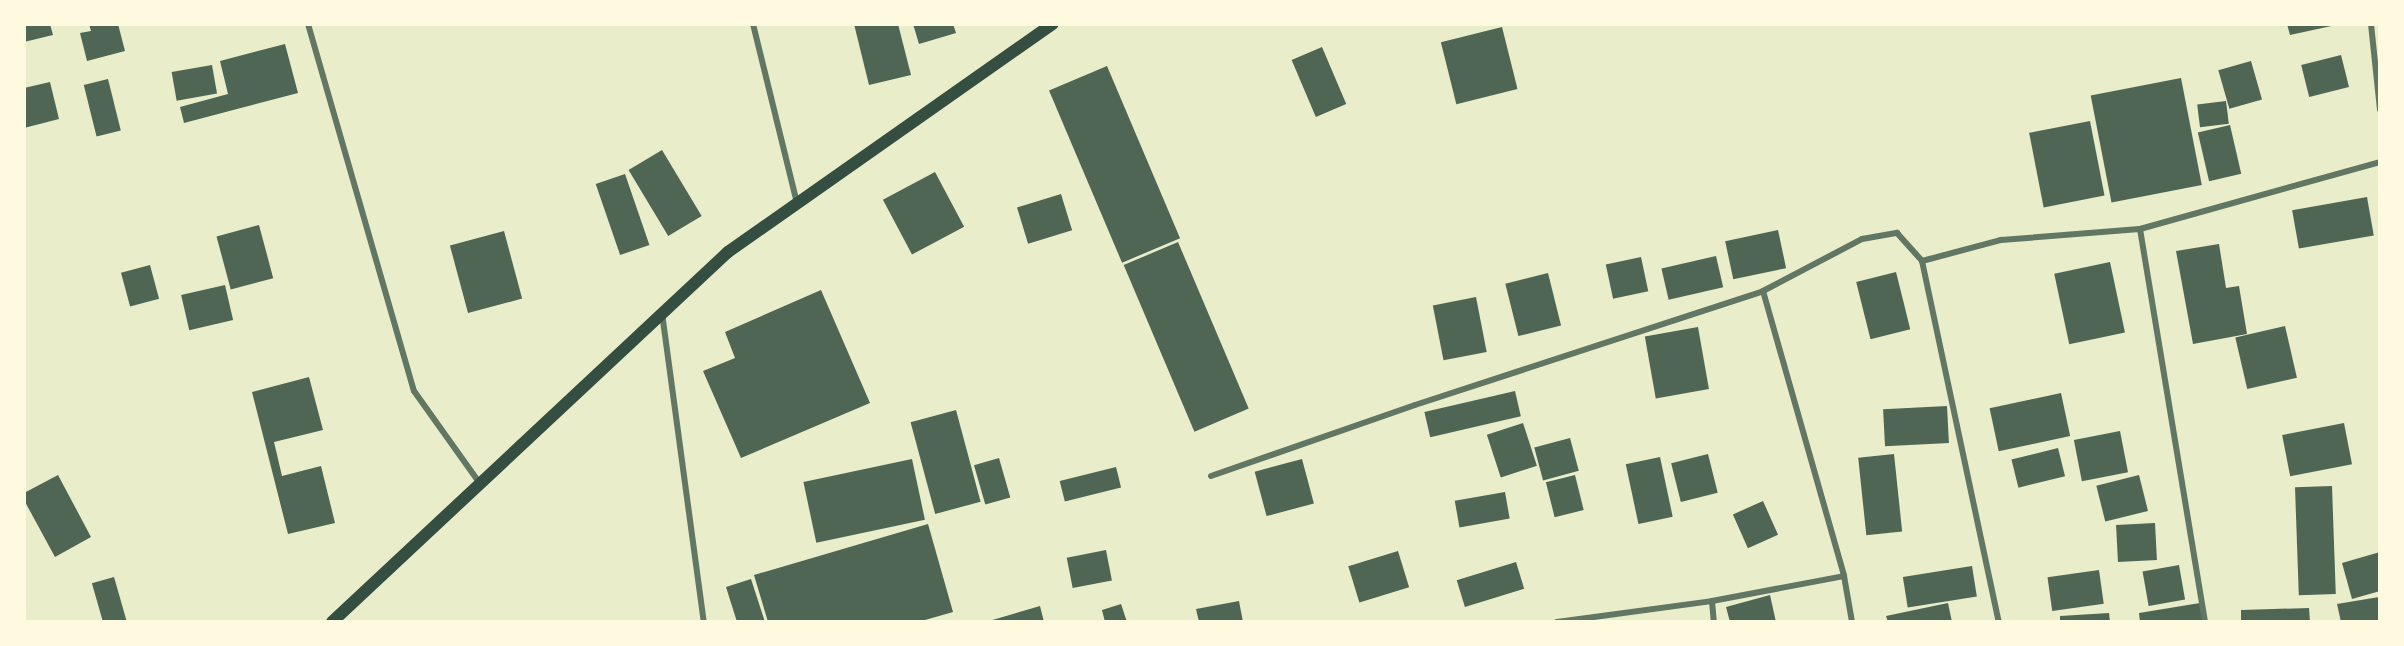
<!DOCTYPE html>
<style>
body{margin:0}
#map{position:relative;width:2404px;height:646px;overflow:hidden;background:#e9edc9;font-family:"Crimson Pro",serif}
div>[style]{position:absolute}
.building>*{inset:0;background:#4f6655;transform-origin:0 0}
.minor>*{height:6px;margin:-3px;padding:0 3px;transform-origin:3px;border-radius:3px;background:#617663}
.secondary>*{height:12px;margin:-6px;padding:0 6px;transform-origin:6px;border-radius:6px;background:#344e41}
span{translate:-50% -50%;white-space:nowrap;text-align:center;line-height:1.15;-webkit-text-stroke:6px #fefae0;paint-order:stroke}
.frame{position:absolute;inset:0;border:26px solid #fefae0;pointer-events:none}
</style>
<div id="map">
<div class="building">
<i style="clip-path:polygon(24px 24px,50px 24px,53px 35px,24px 42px)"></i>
<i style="clip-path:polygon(89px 24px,118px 24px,125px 51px,87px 61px,80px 33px,91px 31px)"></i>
<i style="clip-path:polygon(854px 24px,898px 24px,911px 75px,869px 85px)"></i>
<i style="clip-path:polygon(913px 24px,953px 24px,956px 33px,919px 44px)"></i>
<i style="clip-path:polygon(2287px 24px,2336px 24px,2336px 25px,2290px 35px)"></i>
<i style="left:1502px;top:27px;width:64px;height:63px;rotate:76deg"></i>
<i style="clip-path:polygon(285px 44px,298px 93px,184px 123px,180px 107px,228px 94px,220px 61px)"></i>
<i style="left:1322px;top:47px;width:62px;height:33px;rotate:67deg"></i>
<i style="left:2341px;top:55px;width:33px;height:41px;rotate:76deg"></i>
<i style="left:2251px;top:61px;width:40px;height:34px;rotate:74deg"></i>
<i style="left:212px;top:65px;width:29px;height:41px;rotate:80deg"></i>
<i style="left:1107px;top:66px;width:187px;height:63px;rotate:67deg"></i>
<i style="left:2181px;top:78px;width:109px;height:92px;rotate:79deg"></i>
<i style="left:108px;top:79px;width:53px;height:25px;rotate:76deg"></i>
<i style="clip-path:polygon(50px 82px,59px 119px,24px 128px,24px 88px)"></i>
<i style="left:2226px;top:101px;width:23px;height:29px;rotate:83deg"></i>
<i style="left:2090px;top:121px;width:76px;height:62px;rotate:79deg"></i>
<i style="left:2230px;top:125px;width:50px;height:33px;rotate:77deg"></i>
<i style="left:662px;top:150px;width:77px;height:39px;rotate:59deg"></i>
<i style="left:935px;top:172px;width:62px;height:59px;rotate:62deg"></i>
<i style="left:625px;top:174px;width:75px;height:31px;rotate:71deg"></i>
<i style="left:1061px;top:194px;width:38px;height:46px;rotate:73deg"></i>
<i style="left:2367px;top:197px;width:39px;height:76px;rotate:80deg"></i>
<i style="left:259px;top:225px;width:55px;height:44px;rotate:75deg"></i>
<i style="left:1778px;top:230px;width:39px;height:54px;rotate:78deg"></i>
<i style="left:504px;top:231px;width:70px;height:56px;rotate:75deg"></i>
<i style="left:1178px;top:242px;width:181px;height:59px;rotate:67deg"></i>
<i style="clip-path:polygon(2219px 244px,2226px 288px,2239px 286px,2247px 334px,2193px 344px,2176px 251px)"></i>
<i style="left:1716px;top:256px;width:32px;height:56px;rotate:77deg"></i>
<i style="left:1641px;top:257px;width:35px;height:36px;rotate:78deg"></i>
<i style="left:2110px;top:262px;width:72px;height:57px;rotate:78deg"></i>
<i style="left:150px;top:265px;width:35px;height:30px;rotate:75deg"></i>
<i style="left:1896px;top:272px;width:59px;height:41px;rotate:76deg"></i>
<i style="left:1548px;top:273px;width:54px;height:44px;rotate:76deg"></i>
<i style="left:225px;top:285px;width:36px;height:45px;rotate:77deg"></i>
<i style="clip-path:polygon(821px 290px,870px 403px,741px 458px,703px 371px,735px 358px,725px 332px)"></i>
<i style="left:1476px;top:297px;width:56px;height:44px;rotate:79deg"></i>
<i style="left:2285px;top:326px;width:53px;height:51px;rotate:77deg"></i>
<i style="left:1698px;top:327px;width:63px;height:54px;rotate:80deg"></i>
<i style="clip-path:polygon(309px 377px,323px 430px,274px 442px,282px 476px,321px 466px,335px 523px,288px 534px,252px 392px)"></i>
<i style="left:1515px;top:391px;width:26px;height:93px;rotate:77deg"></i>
<i style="left:2061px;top:393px;width:44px;height:73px;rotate:78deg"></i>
<i style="left:1947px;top:406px;width:37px;height:64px;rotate:87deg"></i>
<i style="left:956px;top:410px;width:95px;height:47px;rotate:75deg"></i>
<i style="left:1523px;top:423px;width:45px;height:38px;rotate:72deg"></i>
<i style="left:2344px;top:423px;width:42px;height:63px;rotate:79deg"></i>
<i style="left:2120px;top:431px;width:42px;height:47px;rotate:79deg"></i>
<i style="left:1570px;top:438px;width:34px;height:37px;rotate:75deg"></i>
<i style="left:2058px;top:448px;width:29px;height:48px;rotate:76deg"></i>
<i style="left:1708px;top:454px;width:40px;height:38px;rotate:76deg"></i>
<i style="left:1894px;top:454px;width:78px;height:36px;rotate:84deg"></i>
<i style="left:1660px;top:457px;width:61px;height:35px;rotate:78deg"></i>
<i style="left:999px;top:458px;width:41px;height:26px;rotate:74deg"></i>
<i style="left:912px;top:459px;width:62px;height:111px;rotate:78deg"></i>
<i style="left:1302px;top:459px;width:46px;height:49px;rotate:75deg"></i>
<i style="left:1116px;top:467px;width:21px;height:58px;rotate:76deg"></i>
<i style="clip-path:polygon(58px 475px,91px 537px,55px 557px,24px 500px,24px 493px)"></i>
<i style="left:1575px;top:475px;width:36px;height:30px;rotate:76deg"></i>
<i style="left:2139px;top:475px;width:37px;height:44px;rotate:76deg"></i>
<i style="left:2332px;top:486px;width:108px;height:37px;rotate:88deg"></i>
<i style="left:1505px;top:492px;width:27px;height:51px;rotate:80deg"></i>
<i style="left:1763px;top:501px;width:37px;height:33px;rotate:66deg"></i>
<i style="left:2155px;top:523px;width:37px;height:39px;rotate:87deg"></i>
<i style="clip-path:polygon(928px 524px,953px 612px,918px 622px,768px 622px,754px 575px)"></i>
<i style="left:1106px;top:550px;width:31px;height:40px;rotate:79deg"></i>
<i style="left:1398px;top:551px;width:38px;height:52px;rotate:73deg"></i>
<i style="clip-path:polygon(2380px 552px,2380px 591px,2352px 599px,2342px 563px)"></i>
<i style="left:1516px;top:562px;width:28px;height:62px;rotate:73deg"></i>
<i style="left:2179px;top:565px;width:35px;height:37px;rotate:80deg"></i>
<i style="left:1972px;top:566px;width:31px;height:70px;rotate:81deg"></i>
<i style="left:2099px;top:570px;width:34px;height:52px;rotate:82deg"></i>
<i style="left:114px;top:577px;width:45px;height:23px;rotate:74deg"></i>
<i style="clip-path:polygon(751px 579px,765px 622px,737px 622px,726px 587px)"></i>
<i style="clip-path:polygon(1770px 595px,1776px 622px,1730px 622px,1726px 607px)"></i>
<i style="clip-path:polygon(2379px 597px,2380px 622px,2341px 622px,2337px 604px)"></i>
<i style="clip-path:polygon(1239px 601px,1243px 622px,1199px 622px,1196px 609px)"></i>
<i style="clip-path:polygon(1948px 603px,1952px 622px,1888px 622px,1886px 616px)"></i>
<i style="clip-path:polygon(2200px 603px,2203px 622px,2140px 622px,2139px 613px)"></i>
<i style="clip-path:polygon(1121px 604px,1127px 622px,1105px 622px,1102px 610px)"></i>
<i style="clip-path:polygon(1040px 606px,1044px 622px,989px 622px,989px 621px)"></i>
<i style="clip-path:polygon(2309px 608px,2310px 622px,2241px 622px,2241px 610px)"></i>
<i style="clip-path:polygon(2109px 613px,2110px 622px,2060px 622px,2060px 616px)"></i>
</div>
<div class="minor">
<i style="left:308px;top:24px;width:382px;rotate:73.9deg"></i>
<i style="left:414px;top:391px;width:112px;rotate:54.5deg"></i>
<i style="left:753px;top:24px;width:184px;rotate:76.2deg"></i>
<i style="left:2371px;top:24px;width:86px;rotate:84deg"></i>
<i style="left:2140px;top:229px;width:398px;rotate:80.6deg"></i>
<i style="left:1922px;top:261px;width:82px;rotate:-14.9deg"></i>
<i style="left:2001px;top:240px;width:139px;rotate:-4.5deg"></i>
<i style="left:2140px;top:229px;width:249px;rotate:-15.6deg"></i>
<i style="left:1763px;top:291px;width:112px;rotate:-27.7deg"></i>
<i style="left:1862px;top:239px;width:36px;rotate:-10deg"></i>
<i style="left:1897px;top:233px;width:38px;rotate:48deg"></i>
<i style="left:1922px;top:261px;width:369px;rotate:78deg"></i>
<i style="left:662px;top:313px;width:312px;rotate:82.3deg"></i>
<i style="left:1211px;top:476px;width:216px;rotate:-19.2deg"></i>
<i style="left:1415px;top:405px;width:366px;rotate:-18.1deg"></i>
<i style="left:1763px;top:291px;width:296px;rotate:74.1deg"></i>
<i style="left:1844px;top:576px;width:47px;rotate:80.1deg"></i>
<i style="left:1712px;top:601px;width:21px;rotate:85deg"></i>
<i style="left:1557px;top:622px;width:156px;rotate:-7.7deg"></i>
<i style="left:1712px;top:601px;width:134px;rotate:-10.7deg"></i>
</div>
<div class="secondary">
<i style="left:332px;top:622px;width:542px;rotate:-43.06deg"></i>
<i style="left:728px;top:252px;width:397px;rotate:-35.1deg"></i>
</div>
<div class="frame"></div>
</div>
